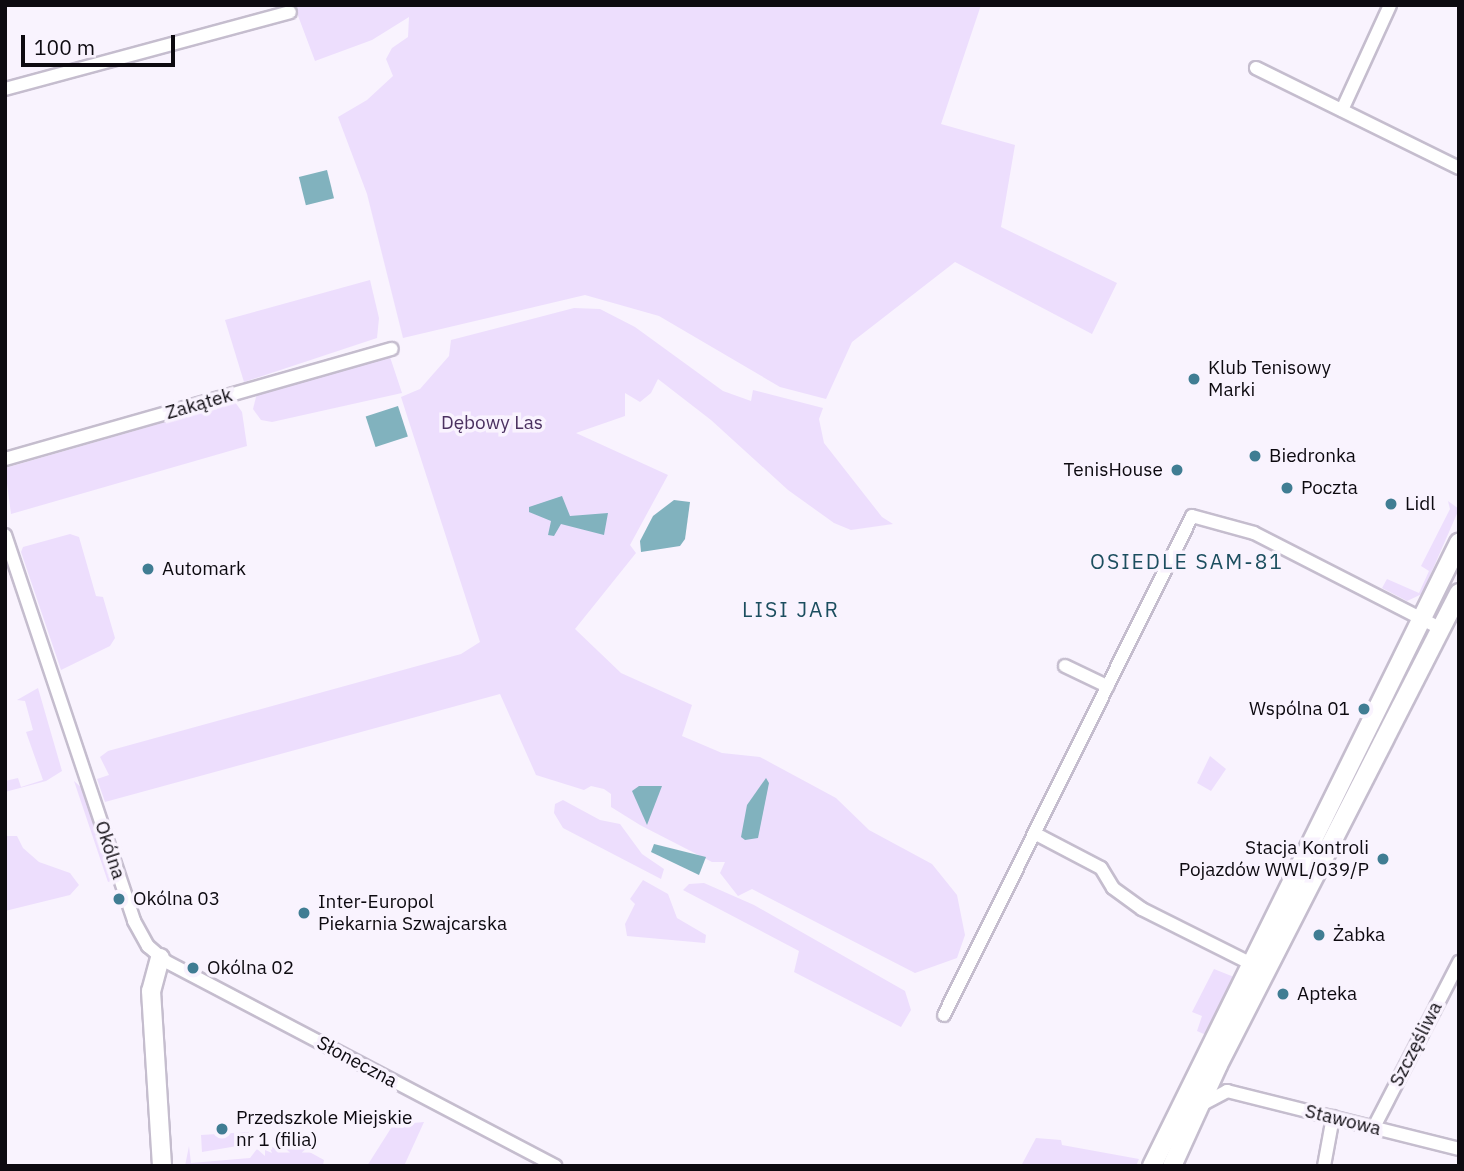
<!DOCTYPE html>
<meta charset="utf-8">
<style>
body{margin:0}
#map{position:relative;width:1464px;height:1171px;overflow:hidden;background:#f9f3fe;font-family:"IBM Plex Sans",sans-serif}
div>[style]{position:absolute}
.green>*{inset:0;background:#eddefd}
.water>*{inset:0;background:#81b2be;transform-origin:0 0}
.roads{filter:drop-shadow(2px 0 #c5bdce) drop-shadow(-2px 0 #c5bdce) drop-shadow(0 2px #c5bdce) drop-shadow(0 -2px #c5bdce)}
.street>*{height:12px;margin:-6px;padding:0 6px;transform-origin:6px;border-radius:6px;background:#fff}
.secondary>*{height:18px;margin:-9px;padding:0 9px;transform-origin:9px;border-radius:9px;background:#fff}
.dots>*{width:19px;height:19px;translate:-50% -50%;box-sizing:border-box;border:4px solid #f9f3fe;border-radius:50%}
span{translate:-50% -50%;white-space:nowrap;text-align:center;line-height:1.15;-webkit-text-stroke:7px #f9f3fe;paint-order:stroke}
.poi-label{font-size:19px;color:#0d0a10}
.left{translate:0 -50%;text-align:left}
.right{translate:-100% -50%;text-align:right}
.street-label{font-size:19px;color:#0d0a10}
.park-label{font-size:19px;color:#4b3160}
.neighbourhood-label{font-size:21px;color:#1c4e5f;letter-spacing:2px}
.frame{position:absolute;inset:0;border:7px solid #0d0a10;pointer-events:none}
.scale{position:absolute;left:21px;top:35px;width:154px;height:32px;box-sizing:border-box;border:4px solid #0d0a10;border-top:0;padding-left:9px;font-size:21px;line-height:24px;white-space:nowrap;color:#0d0a10;-webkit-text-stroke:5px #f9f3fe;paint-order:stroke}
</style>
<div id="map">
<div class="green">
<i style="clip-path:polygon(294px 5px,981px 5px,941px 124px,1015px 145px,1001px 227px,1117px 283px,1092px 334px,955px 262px,852px 342px,826px 399px,780px 387px,659px 316px,585px 295px,403px 338px,367px 194px,338px 117px,367px 100px,393px 76px,386px 59px,392px 48px,408px 37px,409px 17px,372px 40px,315px 61px)"></i>
<i style="clip-path:polygon(370px 280px,379px 318px,377px 338px,244px 382px,225px 320px)"></i>
<i style="clip-path:polygon(574px 308px,600px 309px,635px 327px,723px 391px,751px 401px,753px 390px,823px 408px,819px 419px,824px 443px,882px 517px,893px 524px,851px 530px,834px 523px,788px 490px,711px 420px,658px 379px,651px 393px,640px 402px,625px 393px,625px 416px,576px 433px,668px 475px,630px 545px,636px 553px,575px 629px,621px 673px,692px 705px,682px 736px,722px 753px,760px 757px,836px 798px,869px 830px,932px 864px,957px 895px,965px 935px,957px 958px,915px 973px,752px 889px,738px 896px,720px 873px,725px 862px,712px 862px,640px 825px,611px 807px,611px 794px,604px 789px,591px 786px,584px 790px,536px 775px,500px 694px,105px 802px,97px 779px,109px 775px,100px 757px,108px 751px,461px 654px,480px 642px,401px 397px,420px 389px,449px 356px,451px 340px)"></i>
<i style="clip-path:polygon(390px 357px,402px 393px,272px 422px,261px 420px,253px 409px,257px 393px)"></i>
<i style="clip-path:polygon(235px 402px,242px 412px,247px 446px,11px 514px,5px 468px)"></i>
<i style="clip-path:polygon(1448px 501px,1459px 509px,1422px 594px,1407px 601px,1382px 588px,1387px 579px,1419px 593px,1429px 571px,1421px 566px,1450px 509px)"></i>
<i style="clip-path:polygon(70px 534px,79px 537px,96px 596px,103px 597px,115px 638px,110px 646px,61px 670px,21px 552px,23px 547px)"></i>
<i style="clip-path:polygon(38px 688px,62px 771px,46px 781px,5px 792px,5px 781px,18px 778px,21px 787px,43px 780px,26px 732px,33px 730px,25px 701px,17px 700px)"></i>
<i style="clip-path:polygon(1210px 756px,1226px 769px,1211px 791px,1197px 783px)"></i>
<i style="clip-path:polygon(74px 781px,84px 790px,114px 880px,108px 882px)"></i>
<i style="clip-path:polygon(563px 800px,600px 820px,620px 824px,642px 854px,664px 869px,661px 879px,563px 828px,554px 813px,555px 804px)"></i>
<i style="clip-path:polygon(5px 836px,17px 836px,23px 848px,39px 862px,70px 873px,79px 885px,70px 895px,5px 911px)"></i>
<i style="clip-path:polygon(643px 880px,668px 894px,677px 918px,706px 935px,705px 943px,627px 936px,625px 924px,635px 904px,630px 899px)"></i>
<i style="clip-path:polygon(704px 883px,754px 905px,905px 991px,911px 1010px,901px 1027px,794px 972px,799px 951px,683px 890px,689px 884px)"></i>
<i style="clip-path:polygon(1214px 969px,1234px 977px,1206px 1035px,1197px 1031px,1202px 1016px,1192px 1012px)"></i>
<i style="clip-path:polygon(424px 1122px,404px 1166px,367px 1166px,393px 1125px)"></i>
<i style="clip-path:polygon(249px 1132px,249px 1144px,202px 1152px,201px 1135px)"></i>
<i style="clip-path:polygon(1036px 1138px,1061px 1140px,1062px 1145px,1139px 1159px,1136px 1166px,1021px 1166px)"></i>
<i style="clip-path:polygon(293px 1143px,324px 1160px,323px 1165px,185px 1166px,189px 1146px,191px 1163px,250px 1158px,257px 1149px,265px 1156px,265px 1150px,272px 1153px,268px 1144px,274px 1148px)"></i>
</div>
<div class="water">
<i style="left:327px;top:170px;width:29px;height:29px;rotate:76deg"></i>
<i style="left:398px;top:406px;width:32px;height:34px;rotate:72deg"></i>
<i style="clip-path:polygon(562px 496px,570px 516px,608px 513px,604px 535px,561px 524px,554px 536px,548px 535px,551px 521px,529px 512px,529px 507px)"></i>
<i style="clip-path:polygon(674px 500px,690px 502px,685px 539px,680px 546px,641px 552px,640px 541px,653px 516px)"></i>
<i style="clip-path:polygon(766px 778px,769px 783px,758px 838px,745px 840px,741px 837px,747px 805px)"></i>
<i style="clip-path:polygon(639px 786px,662px 786px,647px 825px,632px 791px)"></i>
<i style="clip-path:polygon(654px 844px,706px 857px,699px 875px,651px 852px)"></i>
</div>
<div class="roads">
<div class="street">
<i style="left:1256px;top:68px;width:226px;rotate:26.2deg"></i>
<i style="left:5px;top:89px;width:295px;rotate:-15.1deg"></i>
<i style="left:1342px;top:110px;width:115px;rotate:-65.4deg"></i>
<i style="left:5px;top:459px;width:402px;rotate:-15.9deg"></i>
<i style="left:5px;top:535px;width:407px;rotate:71.5deg"></i>
<i style="left:134px;top:921px;width:29px;rotate:61deg"></i>
<i style="left:148px;top:946px;width:23px;rotate:41deg"></i>
<i style="left:165px;top:961px;width:441px;rotate:27.7deg"></i>
<i style="left:1065px;top:666px;width:47px;rotate:25.5deg"></i>
<i style="left:1036px;top:834px;width:73px;rotate:27.6deg"></i>
<i style="left:1101px;top:868px;width:23px;rotate:59deg"></i>
<i style="left:1113px;top:888px;width:36px;rotate:36deg"></i>
<i style="left:1142px;top:909px;width:123px;rotate:26.6deg"></i>
<i style="left:944px;top:1015px;width:557px;rotate:-63.57deg"></i>
<i style="left:1192px;top:516px;width:64px;rotate:15.3deg"></i>
<i style="left:1254px;top:533px;width:211px;rotate:27.1deg"></i>
<i style="left:1201px;top:1105px;width:30px;rotate:-28deg"></i>
<i style="left:1227px;top:1091px;width:239px;rotate:14deg"></i>
<i style="left:1374px;top:1127px;width:186px;rotate:-62.7deg"></i>
<i style="left:1324px;top:1166px;width:50px;rotate:-79.6deg"></i>
</div>
<div class="secondary">
<i style="left:160px;top:958px;width:34px;rotate:105deg"></i>
<i style="left:151px;top:991px;width:175px;rotate:86.4deg"></i>
<i style="left:1152px;top:1166px;width:695px;rotate:-63.77deg"></i>
<i style="left:1172px;top:1166px;width:111px;rotate:-65.5deg"></i>
<i style="left:1218px;top:1065px;width:530px;rotate:-62.95deg"></i>
</div>
</div>
<div class="dots">
<i style="left:1194px;top:379px;background:#407d93"></i>
<i style="left:1255px;top:456px;background:#407d93"></i>
<i style="left:1177px;top:470px;background:#407d93"></i>
<i style="left:1287px;top:488px;background:#407d93"></i>
<i style="left:1391px;top:504px;background:#407d93"></i>
<i style="left:148px;top:569px;background:#407d93"></i>
<i style="left:1364px;top:709px;background:#407d93"></i>
<i style="left:1383px;top:859px;background:#407d93"></i>
<i style="left:119px;top:899px;background:#407d93"></i>
<i style="left:304px;top:913px;background:#407d93"></i>
<i style="left:1319px;top:935px;background:#407d93"></i>
<i style="left:193px;top:968px;background:#407d93"></i>
<i style="left:1283px;top:994px;background:#407d93"></i>
<i style="left:222px;top:1129px;background:#407d93"></i>
</div>
<div class="poi-label">
<span class="left" style="left:1208px;top:379px">Klub Tenisowy<br>Marki</span>
<span class="left" style="left:1269px;top:456px">Biedronka</span>
<span class="right" style="left:1163px;top:470px">TenisHouse</span>
<span class="left" style="left:1301px;top:488px">Poczta</span>
<span class="left" style="left:1405px;top:504px">Lidl</span>
<span class="left" style="left:162px;top:569px">Automark</span>
<span class="right" style="left:1350px;top:709px">Wspólna 01</span>
<span class="right" style="left:1369px;top:859px">Stacja Kontroli<br>Pojazdów WWL/039/P</span>
<span class="left" style="left:133px;top:899px">Okólna 03</span>
<span class="left" style="left:318px;top:913px">Inter-Europol<br>Piekarnia Szwajcarska</span>
<span class="left" style="left:1333px;top:935px">Żabka</span>
<span class="left" style="left:207px;top:968px">Okólna 02</span>
<span class="left" style="left:1297px;top:994px">Apteka</span>
<span class="left" style="left:236px;top:1129px">Przedszkole Miejskie<br>nr 1 (filia)</span>
</div>
<div class="street-label">
<span style="left:199px;top:404px;rotate:-16deg">Zakątek</span>
<span style="left:110px;top:850px;rotate:72deg">Okólna</span>
<span style="left:1416px;top:1044px;rotate:-63deg">Szczęśliwa</span>
<span style="left:357px;top:1062px;rotate:28deg">Słoneczna</span>
<span style="left:1343px;top:1120px;rotate:14deg">Stawowa</span>
</div>
<div class="park-label">
<span style="left:492px;top:423px">Dębowy Las</span>
</div>
<div class="neighbourhood-label">
<span style="left:1187px;top:561px">OSIEDLE SAM-81</span>
<span style="left:791px;top:609px">LISI JAR</span>
</div>
<div class="frame"></div>
<div class="scale">100 m</div>
</div>
